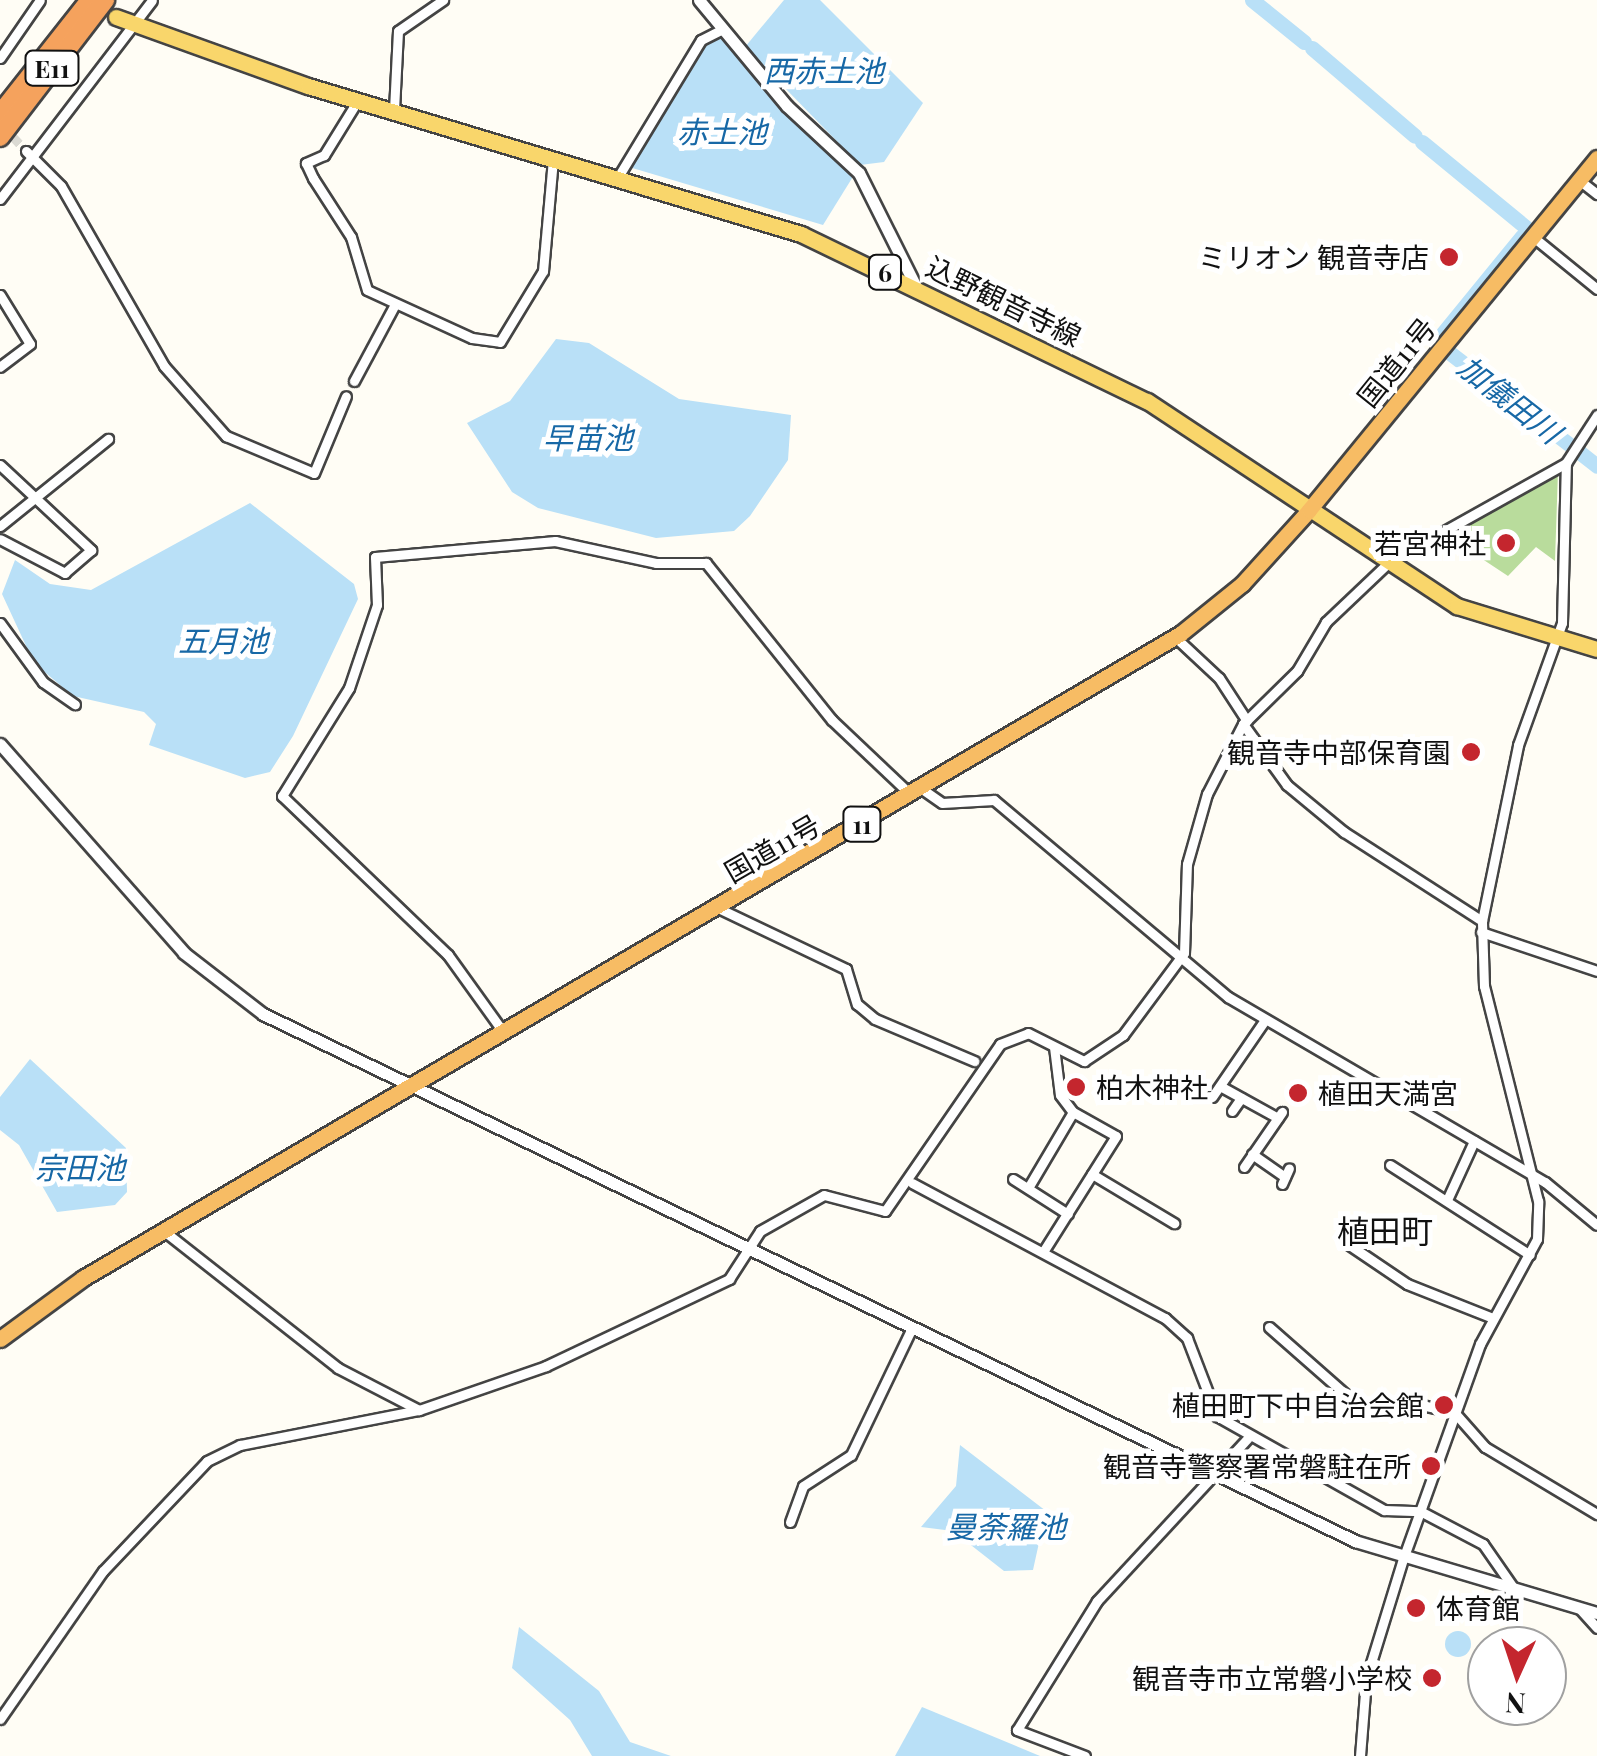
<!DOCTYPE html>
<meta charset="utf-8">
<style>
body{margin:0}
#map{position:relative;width:1597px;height:1756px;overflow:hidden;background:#fffdf5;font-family:"Playfair Display","Noto Sans JP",serif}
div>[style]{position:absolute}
.forest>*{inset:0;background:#b9dc9c}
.water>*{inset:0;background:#b9e0f7}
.round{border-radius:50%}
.river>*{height:15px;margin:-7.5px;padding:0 7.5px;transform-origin:7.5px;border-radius:7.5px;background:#b9e0f7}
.minor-tunnel>*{height:9px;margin-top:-4.5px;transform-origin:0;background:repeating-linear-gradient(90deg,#dbdad3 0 9px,transparent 0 13.5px)}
.roads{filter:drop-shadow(2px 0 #444) drop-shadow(-2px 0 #444) drop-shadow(0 2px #444) drop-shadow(0 -2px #444)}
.minor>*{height:9px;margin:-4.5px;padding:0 4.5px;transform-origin:4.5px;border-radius:4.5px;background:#fff}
.tertiary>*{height:11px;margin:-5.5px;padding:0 5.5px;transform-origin:5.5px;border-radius:5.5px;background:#fff}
.primary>*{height:15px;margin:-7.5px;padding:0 7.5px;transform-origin:7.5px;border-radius:7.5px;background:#f9d66b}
.trunk>*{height:15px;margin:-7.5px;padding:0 7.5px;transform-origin:7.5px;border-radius:7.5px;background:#f7bc64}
.motorway>*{height:18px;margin:-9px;padding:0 9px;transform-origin:9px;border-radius:9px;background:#f5a25d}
.dots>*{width:28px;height:28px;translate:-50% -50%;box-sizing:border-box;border:5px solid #fff;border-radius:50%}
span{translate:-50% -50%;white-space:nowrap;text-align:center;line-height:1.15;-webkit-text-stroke:10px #fff;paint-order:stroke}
.shield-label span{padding:2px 8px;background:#fff;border:2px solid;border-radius:8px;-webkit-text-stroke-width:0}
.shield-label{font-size:25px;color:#111;font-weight:700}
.poi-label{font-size:28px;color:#111}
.right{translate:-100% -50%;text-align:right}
.left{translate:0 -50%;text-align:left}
.street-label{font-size:28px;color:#111}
.water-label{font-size:30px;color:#1768a6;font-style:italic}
.quarter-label{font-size:32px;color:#111}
.north{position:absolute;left:1467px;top:1626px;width:100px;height:100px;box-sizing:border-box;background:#fff;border:2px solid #a0a0a0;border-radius:50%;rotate:183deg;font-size:28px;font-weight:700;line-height:40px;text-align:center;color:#111}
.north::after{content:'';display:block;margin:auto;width:35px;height:45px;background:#c4262e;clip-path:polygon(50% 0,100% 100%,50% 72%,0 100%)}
</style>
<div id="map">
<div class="forest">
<i style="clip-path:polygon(1558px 471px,1555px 561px,1536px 547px,1508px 576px,1449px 537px)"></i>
</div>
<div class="water">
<i style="clip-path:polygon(784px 0,820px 0,923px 103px,884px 162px,860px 165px,745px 47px)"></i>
<i style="clip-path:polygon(721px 35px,854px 175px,823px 225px,629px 167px,703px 43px)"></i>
<i style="clip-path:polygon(556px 339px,589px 343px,679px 399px,791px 415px,788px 460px,750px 516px,734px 531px,656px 538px,538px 508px,512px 492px,467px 423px,510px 401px)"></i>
<i style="clip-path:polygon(250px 503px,354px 584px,358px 599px,293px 736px,270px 772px,245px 778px,149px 745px,156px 724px,144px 712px,73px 696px,34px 663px,2px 594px,15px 560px,50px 584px,91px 590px)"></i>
<i style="clip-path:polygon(30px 1059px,126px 1148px,127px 1192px,115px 1205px,57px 1212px,19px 1145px,0 1130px,0 1097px)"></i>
<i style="clip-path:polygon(960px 1445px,1046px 1511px,1033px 1570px,1004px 1571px,953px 1531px,921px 1527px,956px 1486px)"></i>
<i style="clip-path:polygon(519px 1627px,599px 1691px,630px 1742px,671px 1756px,592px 1756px,570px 1720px,512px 1668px)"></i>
<i class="round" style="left:1445px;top:1631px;width:26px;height:26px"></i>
<i style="clip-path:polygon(922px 1707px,1040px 1756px,895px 1756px)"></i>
</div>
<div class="river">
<i style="left:1252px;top:0;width:67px;rotate:38.9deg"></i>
<i style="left:1312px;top:48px;width:135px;rotate:40.5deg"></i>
<i style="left:1422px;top:142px;width:137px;rotate:39.4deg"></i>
<i style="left:1443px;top:333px;width:125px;rotate:-50.8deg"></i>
<i style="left:1450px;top:353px;width:151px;rotate:37.5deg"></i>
<i style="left:1578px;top:451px;width:24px;rotate:38deg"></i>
</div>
<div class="minor-tunnel">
<i style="left:4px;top:127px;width:33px;rotate:47deg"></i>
</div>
<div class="roads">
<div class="minor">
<i style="left:0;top:58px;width:70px;rotate:-55.4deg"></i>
<i style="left:358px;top:100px;width:65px;rotate:121.7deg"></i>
<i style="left:324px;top:155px;width:20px;rotate:156deg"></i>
<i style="left:306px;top:163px;width:17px;rotate:65deg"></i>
<i style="left:313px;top:178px;width:70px;rotate:57.2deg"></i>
<i style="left:351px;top:237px;width:55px;rotate:73.2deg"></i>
<i style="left:367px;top:290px;width:115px;rotate:24.6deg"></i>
<i style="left:472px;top:338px;width:28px;rotate:8deg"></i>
<i style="left:500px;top:342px;width:83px;rotate:-58.8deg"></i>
<i style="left:543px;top:271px;width:113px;rotate:-84.9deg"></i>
<i style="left:394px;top:110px;width:79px;rotate:-87.1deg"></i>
<i style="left:398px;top:31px;width:55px;rotate:-34.6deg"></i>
<i style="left:26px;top:151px;width:49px;rotate:45deg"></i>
<i style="left:61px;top:186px;width:207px;rotate:60.2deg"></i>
<i style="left:164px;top:366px;width:94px;rotate:48.5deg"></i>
<i style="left:226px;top:436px;width:95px;rotate:22.8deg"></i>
<i style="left:314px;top:473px;width:83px;rotate:-67.4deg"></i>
<i style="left:618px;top:177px;width:160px;rotate:-58.8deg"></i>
<i style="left:701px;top:40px;width:25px;rotate:-27deg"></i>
<i style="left:1579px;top:180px;width:23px;rotate:38deg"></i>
<i style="left:0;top:199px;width:250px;rotate:-52.6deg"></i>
<i style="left:1532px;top:236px;width:84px;rotate:39.2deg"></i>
<i style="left:0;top:295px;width:57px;rotate:58.5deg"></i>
<i style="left:30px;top:344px;width:38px;rotate:143deg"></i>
<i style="left:354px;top:381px;width:85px;rotate:-61.9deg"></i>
<i style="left:0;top:465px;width:125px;rotate:43deg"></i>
<i style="left:91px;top:550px;width:35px;rotate:139deg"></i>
<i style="left:65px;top:573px;width:73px;rotate:-152.4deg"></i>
<i style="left:0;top:526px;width:139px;rotate:-38.9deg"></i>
<i style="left:0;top:623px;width:73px;rotate:53.9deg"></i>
<i style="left:43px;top:682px;width:39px;rotate:35deg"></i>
<i style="left:1175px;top:637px;width:60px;rotate:43deg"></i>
<i style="left:1219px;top:678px;width:51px;rotate:56.9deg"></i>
<i style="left:1243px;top:724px;width:75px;rotate:54.2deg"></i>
<i style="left:1287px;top:785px;width:74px;rotate:39.5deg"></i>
<i style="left:1344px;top:832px;width:164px;rotate:32.8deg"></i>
<i style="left:922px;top:789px;width:24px;rotate:35deg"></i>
<i style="left:942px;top:803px;width:52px;rotate:-3.3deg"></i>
<i style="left:994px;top:800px;width:306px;rotate:40.1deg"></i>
<i style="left:1228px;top:997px;width:367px;rotate:30.3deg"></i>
<i style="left:1545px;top:1182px;width:67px;rotate:39.6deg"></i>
<i style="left:718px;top:908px;width:142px;rotate:25.5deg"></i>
<i style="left:846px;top:969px;width:37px;rotate:73deg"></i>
<i style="left:857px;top:1004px;width:23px;rotate:40deg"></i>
<i style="left:875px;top:1019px;width:108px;rotate:23deg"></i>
<i style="left:1481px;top:932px;width:122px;rotate:18.6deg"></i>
<i style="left:504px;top:1033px;width:96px;rotate:-125.7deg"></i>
<i style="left:448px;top:955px;width:230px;rotate:-136.2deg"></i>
<i style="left:282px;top:796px;width:127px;rotate:-58.2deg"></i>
<i style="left:349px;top:688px;width:88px;rotate:-71.4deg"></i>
<i style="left:377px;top:605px;width:48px;rotate:-92.4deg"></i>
<i style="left:375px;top:557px;width:181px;rotate:-5.1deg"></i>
<i style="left:555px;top:541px;width:103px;rotate:12.3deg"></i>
<i style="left:656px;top:563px;width:50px"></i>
<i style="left:706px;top:563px;width:201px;rotate:51.3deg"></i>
<i style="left:832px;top:720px;width:106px;rotate:43.5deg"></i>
<i style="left:1054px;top:1047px;width:48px;rotate:82.9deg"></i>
<i style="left:1060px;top:1095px;width:21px;rotate:53deg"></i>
<i style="left:1220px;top:1086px;width:66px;rotate:28.9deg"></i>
<i style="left:1212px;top:1097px;width:93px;rotate:-55.5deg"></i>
<i style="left:1232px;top:1111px;width:16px;rotate:-55deg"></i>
<i style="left:1252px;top:1154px;width:40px;rotate:34.9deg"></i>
<i style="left:1390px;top:1165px;width:166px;rotate:32.7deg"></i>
<i style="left:1244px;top:1167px;width:67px;rotate:-55.4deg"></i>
<i style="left:1092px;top:1174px;width:96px;rotate:30.9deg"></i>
<i style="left:1013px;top:1179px;width:65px;rotate:32.5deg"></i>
<i style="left:912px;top:1183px;width:287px;rotate:28.1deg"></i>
<i style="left:1165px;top:1318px;width:30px;rotate:42deg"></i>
<i style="left:1187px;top:1338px;width:84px;rotate:69deg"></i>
<i style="left:1217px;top:1416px;width:192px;rotate:29.4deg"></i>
<i style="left:1384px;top:1510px;width:36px;rotate:2deg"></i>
<i style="left:1420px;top:1511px;width:71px;rotate:27.6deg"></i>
<i style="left:1483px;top:1544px;width:56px;rotate:55.2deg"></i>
<i style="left:1282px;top:1184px;width:17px;rotate:-66deg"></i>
<i style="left:1028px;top:1188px;width:88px;rotate:-59.4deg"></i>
<i style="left:1073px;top:1112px;width:49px;rotate:29.2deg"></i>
<i style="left:1116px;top:1136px;width:137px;rotate:122.2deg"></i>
<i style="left:1447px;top:1200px;width:65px;rotate:-65.4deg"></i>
<i style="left:164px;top:1231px;width:221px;rotate:38.2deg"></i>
<i style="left:338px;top:1368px;width:91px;rotate:27.4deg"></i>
<i style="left:1345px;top:1242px;width:75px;rotate:34.1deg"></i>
<i style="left:1407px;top:1284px;width:92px;rotate:21.6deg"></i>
<i style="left:1269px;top:1327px;width:130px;rotate:41.3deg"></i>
<i style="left:1367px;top:1413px;width:46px;rotate:-12.5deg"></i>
<i style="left:1412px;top:1403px;width:43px;rotate:12.1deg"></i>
<i style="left:1454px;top:1412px;width:47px;rotate:48.5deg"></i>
<i style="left:1485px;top:1447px;width:131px;rotate:30.9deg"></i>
<i style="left:790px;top:1522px;width:38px;rotate:-70deg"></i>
<i style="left:803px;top:1486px;width:57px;rotate:-32.9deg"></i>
<i style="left:851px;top:1455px;width:139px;rotate:-64.4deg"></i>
<i style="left:1579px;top:1608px;width:27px;rotate:48deg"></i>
<i style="left:0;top:1719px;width:180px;rotate:-55.2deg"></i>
<i style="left:103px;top:1571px;width:151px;rotate:-46.6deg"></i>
<i style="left:207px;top:1461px;width:37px;rotate:-26deg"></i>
<i style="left:240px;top:1445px;width:182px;rotate:-11.1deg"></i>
<i style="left:419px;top:1410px;width:134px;rotate:-19.1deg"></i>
<i style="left:546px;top:1366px;width:203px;rotate:-25.4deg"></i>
<i style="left:729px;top:1279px;width:57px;rotate:-57.1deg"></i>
<i style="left:760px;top:1231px;width:73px;rotate:-29.4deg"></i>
<i style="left:824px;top:1195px;width:63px;rotate:14.7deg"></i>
<i style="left:885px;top:1211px;width:203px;rotate:-55.4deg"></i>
<i style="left:1000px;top:1044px;width:30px;rotate:-21deg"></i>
<i style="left:1028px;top:1033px;width:63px;rotate:26.6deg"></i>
<i style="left:1084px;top:1061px;width:47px;rotate:-33.7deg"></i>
<i style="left:1123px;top:1035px;width:102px;rotate:-53.4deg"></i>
<i style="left:1184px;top:953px;width:89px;rotate:-88.1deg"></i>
<i style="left:1187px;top:864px;width:73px;rotate:-74.1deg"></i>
<i style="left:1207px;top:794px;width:79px;rotate:-62.8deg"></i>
<i style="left:1243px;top:724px;width:76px;rotate:-44.5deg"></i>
<i style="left:1297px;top:671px;width:57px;rotate:-59.4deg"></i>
<i style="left:1326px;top:622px;width:87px;rotate:-43.6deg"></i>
<i style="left:1389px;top:562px;width:203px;rotate:-29.2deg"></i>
<i style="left:1566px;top:463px;width:57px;rotate:-57.1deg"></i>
<i style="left:1085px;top:1756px;width:73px;rotate:-159.1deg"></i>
<i style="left:1017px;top:1730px;width:152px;rotate:-58.2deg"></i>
<i style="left:1097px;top:1601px;width:221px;rotate:-47.2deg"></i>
<i style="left:1360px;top:1756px;width:77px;rotate:-85.5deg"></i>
<i style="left:1366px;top:1679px;width:126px;rotate:-72.9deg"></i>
<i style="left:1403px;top:1559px;width:228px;rotate:-70.3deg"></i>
<i style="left:1480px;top:1344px;width:119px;rotate:-61.5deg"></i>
<i style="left:1537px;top:1239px;width:38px;rotate:-88deg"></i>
<i style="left:1538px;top:1201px;width:222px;rotate:-104.1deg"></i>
<i style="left:1484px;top:986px;width:65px;rotate:-91.8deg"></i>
<i style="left:1482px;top:921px;width:180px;rotate:-78.4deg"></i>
<i style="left:1518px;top:745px;width:130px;rotate:-70.2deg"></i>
<i style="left:1562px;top:623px;width:160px;rotate:-88.6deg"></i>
</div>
<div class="tertiary">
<i style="left:699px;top:0;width:138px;rotate:50.3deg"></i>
<i style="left:787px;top:106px;width:98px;rotate:42.9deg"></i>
<i style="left:859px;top:173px;width:127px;rotate:63.4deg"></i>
<i style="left:0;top:744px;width:278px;rotate:48.6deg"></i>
<i style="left:184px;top:953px;width:100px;rotate:37.7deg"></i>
<i style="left:263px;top:1014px;width:1213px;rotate:25.76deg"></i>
<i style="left:1355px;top:1541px;width:252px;rotate:16.6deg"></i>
</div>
<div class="primary">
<i style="left:116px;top:17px;width:204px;rotate:19.8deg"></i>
<i style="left:308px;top:86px;width:515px;rotate:16.71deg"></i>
<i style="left:801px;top:234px;width:384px;rotate:25.8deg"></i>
<i style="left:1147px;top:401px;width:372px;rotate:33.5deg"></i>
<i style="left:1457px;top:606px;width:146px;rotate:17.1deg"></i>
</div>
<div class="trunk">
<i style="left:0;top:1339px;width:103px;rotate:-36.3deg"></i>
<i style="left:83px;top:1278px;width:1272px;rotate:-30.42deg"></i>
<i style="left:1180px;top:634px;width:80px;rotate:-38.9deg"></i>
<i style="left:1242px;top:584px;width:100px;rotate:-47.8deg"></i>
<i style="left:1309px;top:510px;width:455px;rotate:-50.7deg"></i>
</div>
<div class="motorway">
<i style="left:0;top:114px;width:140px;rotate:-51.7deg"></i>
<i style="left:0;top:137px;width:173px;rotate:-52.5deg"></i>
</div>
</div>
<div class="dots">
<i style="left:1449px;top:257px;background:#c4262e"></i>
<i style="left:1506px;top:543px;background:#c4262e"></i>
<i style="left:1471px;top:752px;background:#c4262e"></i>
<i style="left:1076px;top:1087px;background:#c4262e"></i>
<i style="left:1298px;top:1093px;background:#c4262e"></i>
<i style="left:1444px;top:1405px;background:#c4262e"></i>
<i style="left:1431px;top:1466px;background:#c4262e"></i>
<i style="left:1416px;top:1608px;background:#c4262e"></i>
<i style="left:1432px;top:1678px;background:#c4262e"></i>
</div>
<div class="shield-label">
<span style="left:52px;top:68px">E11</span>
<span style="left:885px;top:272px">6</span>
<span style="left:862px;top:824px">11</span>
</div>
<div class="poi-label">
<span class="right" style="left:1429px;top:257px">ミリオン 観音寺店</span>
<span class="right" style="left:1486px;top:543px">若宮神社</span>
<span class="right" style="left:1451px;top:752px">観音寺中部保育園</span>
<span class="left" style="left:1096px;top:1087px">柏木神社</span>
<span class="left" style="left:1318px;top:1093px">植田天満宮</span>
<span class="right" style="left:1424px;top:1405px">植田町下中自治会館</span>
<span class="right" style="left:1411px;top:1466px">観音寺警察署常磐駐在所</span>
<span class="left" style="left:1436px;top:1608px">体育館</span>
<span class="right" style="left:1412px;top:1678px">観音寺市立常磐小学校</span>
</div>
<div class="street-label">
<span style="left:1004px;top:301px;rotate:26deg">込野観音寺線</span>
<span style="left:1396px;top:362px;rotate:-51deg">国道11号</span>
<span style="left:772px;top:848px;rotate:-30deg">国道11号</span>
</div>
<div class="water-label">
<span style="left:824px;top:70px">西赤土池</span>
<span style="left:722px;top:131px">赤土池</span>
<span style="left:1510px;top:399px;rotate:38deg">加儀田川</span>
<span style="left:588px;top:437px">早苗池</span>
<span style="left:223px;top:640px">五月池</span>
<span style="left:80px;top:1167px">宗田池</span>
<span style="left:1006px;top:1526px">曼荼羅池</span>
</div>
<div class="quarter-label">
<span style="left:1385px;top:1230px">植田町</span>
</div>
<div class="north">N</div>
</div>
